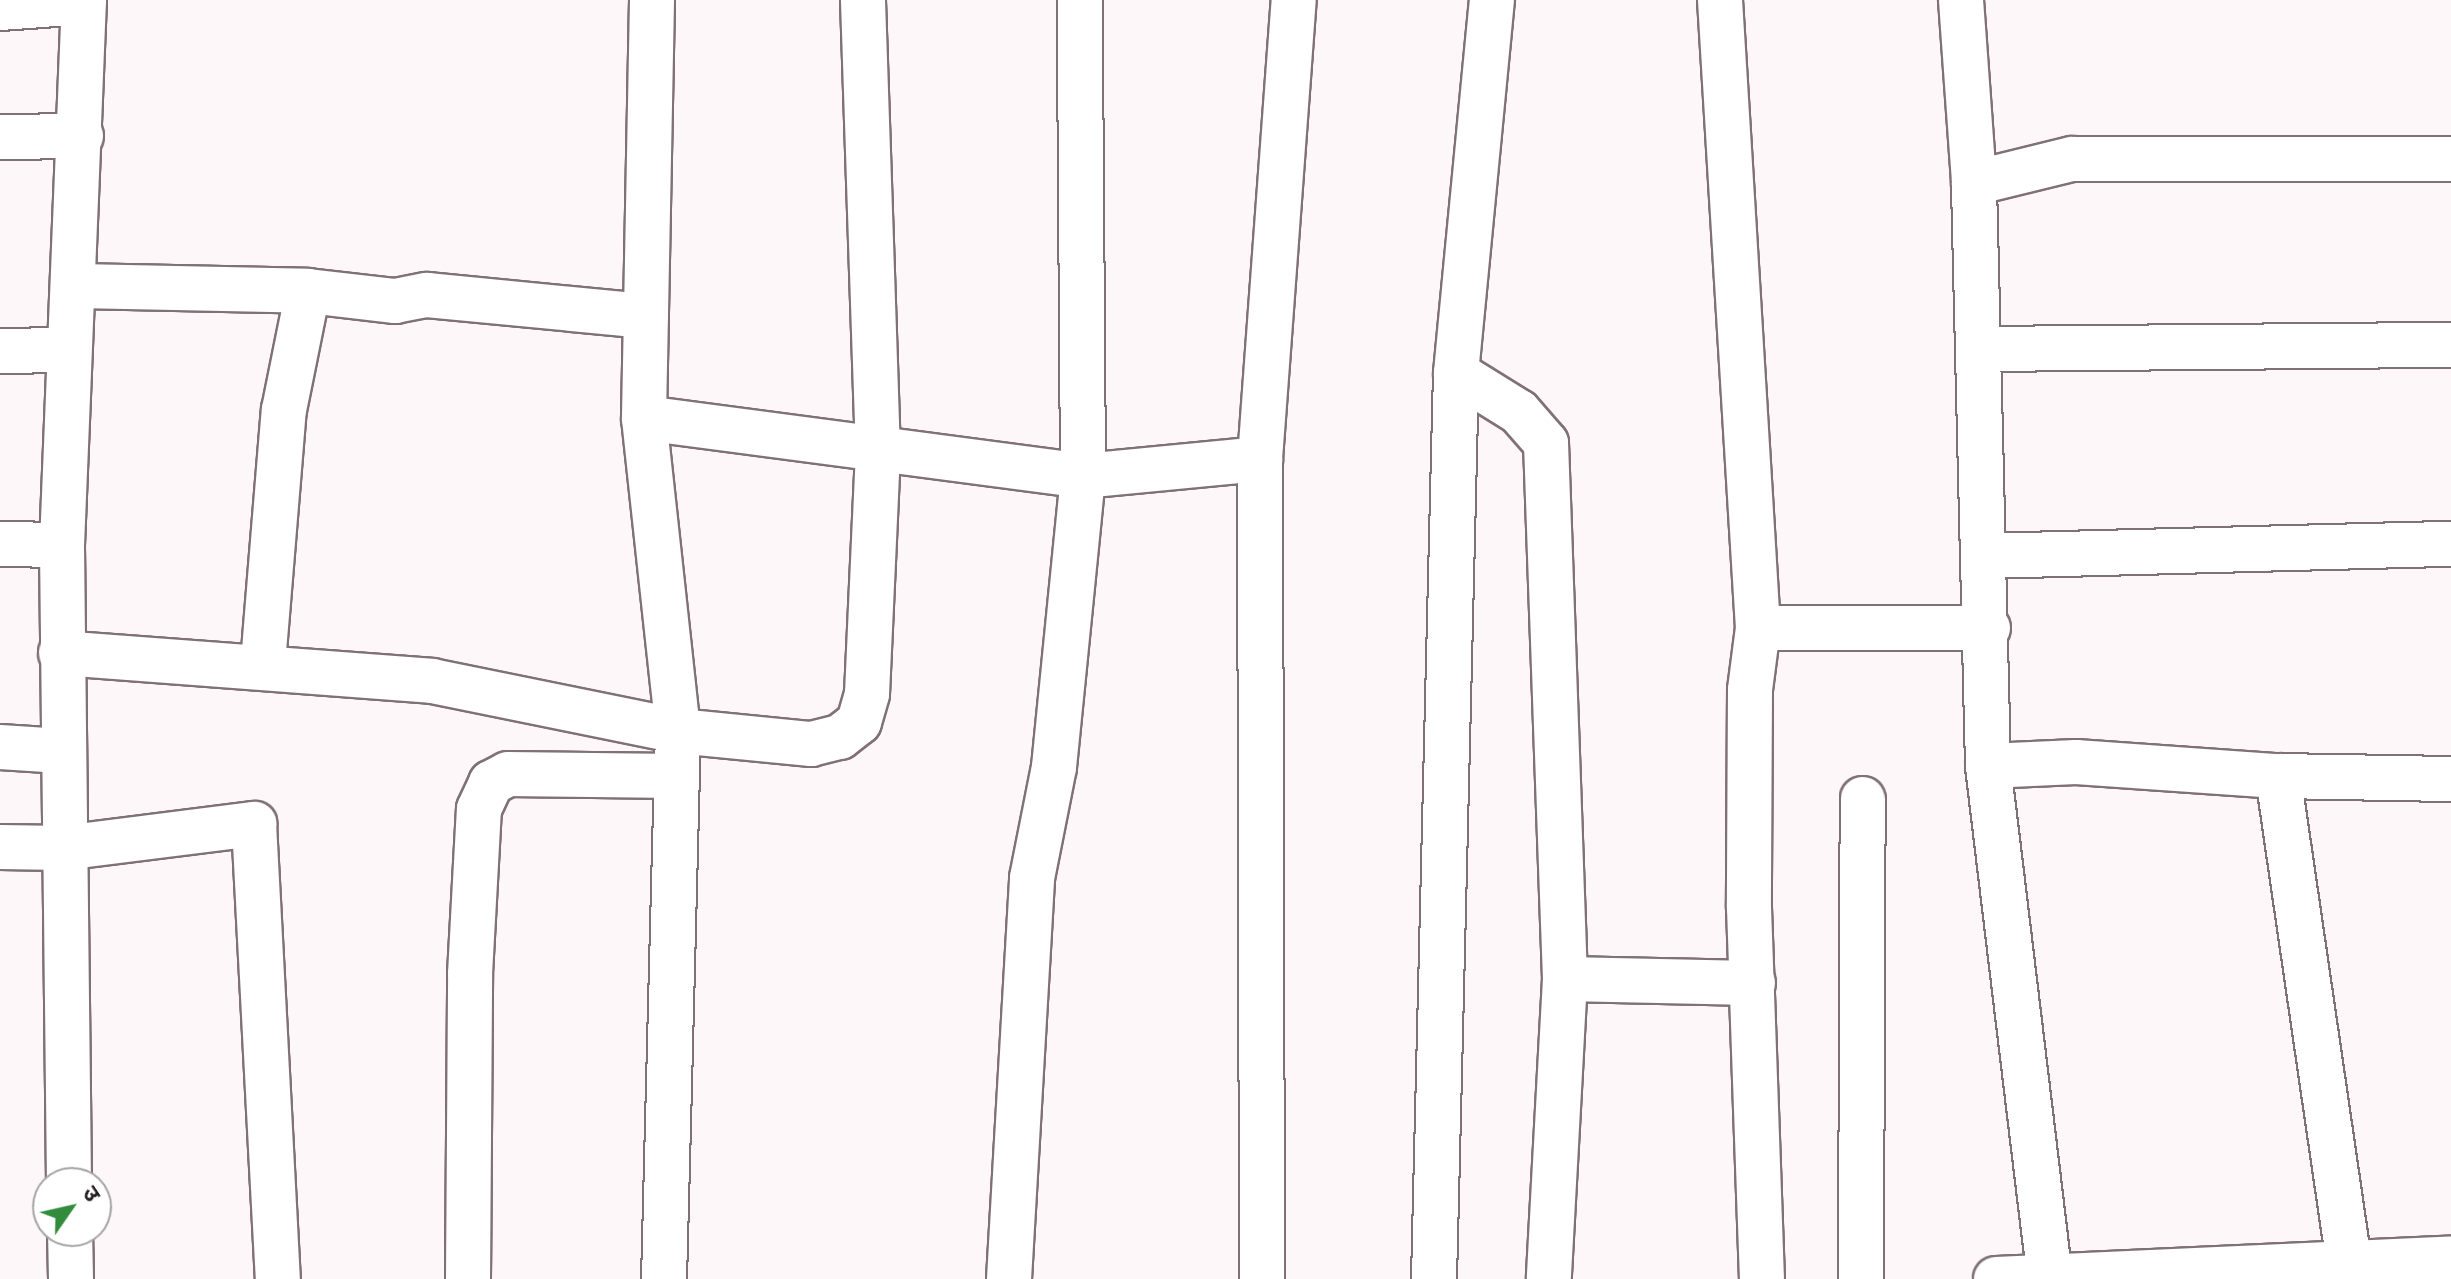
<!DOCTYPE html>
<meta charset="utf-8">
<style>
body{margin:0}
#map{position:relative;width:2451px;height:1279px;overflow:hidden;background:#fef7f9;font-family:"Sofia Sans Condensed","Noto Sans Devanagari",sans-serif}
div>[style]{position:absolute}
.roads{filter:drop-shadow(2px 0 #807176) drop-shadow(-2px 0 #807176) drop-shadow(0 2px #807176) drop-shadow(0 -2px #807176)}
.street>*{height:44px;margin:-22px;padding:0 22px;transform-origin:22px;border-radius:22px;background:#fff}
span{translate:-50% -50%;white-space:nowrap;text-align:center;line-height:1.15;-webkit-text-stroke:8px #fff;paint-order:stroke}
.north{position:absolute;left:32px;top:1167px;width:80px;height:80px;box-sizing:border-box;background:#fff;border:2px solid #a7a5a5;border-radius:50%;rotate:56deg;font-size:22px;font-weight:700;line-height:32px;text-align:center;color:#231d1f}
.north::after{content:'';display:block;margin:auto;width:28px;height:36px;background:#328c3c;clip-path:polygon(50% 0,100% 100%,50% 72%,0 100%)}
</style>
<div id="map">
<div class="roads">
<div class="street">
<i style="left:652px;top:0;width:418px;rotate:91.1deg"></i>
<i style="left:644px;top:418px;width:315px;rotate:83.8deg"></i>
<i style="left:678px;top:731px;width:548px;rotate:91.46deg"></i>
<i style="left:1720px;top:0;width:629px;rotate:86.54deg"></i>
<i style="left:1758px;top:628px;width:63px;rotate:97.4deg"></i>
<i style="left:1750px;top:690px;width:218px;rotate:90.3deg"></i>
<i style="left:1749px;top:908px;width:371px;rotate:88deg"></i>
<i style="left:1961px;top:0;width:183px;rotate:85.9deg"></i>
<i style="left:0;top:8px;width:84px;rotate:-4.1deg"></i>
<i style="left:0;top:137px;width:81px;rotate:-0.7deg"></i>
<i style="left:78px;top:286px;width:230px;rotate:1.2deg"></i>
<i style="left:308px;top:291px;width:88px;rotate:6.6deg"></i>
<i style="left:395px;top:301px;width:33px;rotate:-11deg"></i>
<i style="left:427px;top:295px;width:220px;rotate:5.5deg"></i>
<i style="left:1978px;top:349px;width:473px;rotate:-0.5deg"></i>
<i style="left:0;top:351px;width:66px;rotate:-0.9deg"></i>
<i style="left:1456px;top:373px;width:74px;rotate:31.8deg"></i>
<i style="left:1519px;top:412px;width:41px;rotate:48.9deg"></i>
<i style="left:1546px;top:443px;width:536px;rotate:87.97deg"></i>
<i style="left:1565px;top:979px;width:300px;rotate:93.1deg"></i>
<i style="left:644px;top:418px;width:443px;rotate:7.5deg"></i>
<i style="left:1083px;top:476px;width:476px;rotate:-90.4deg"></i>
<i style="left:0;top:544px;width:62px;rotate:0.9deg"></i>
<i style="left:1985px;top:556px;width:466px;rotate:-1.5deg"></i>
<i style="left:1758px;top:628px;width:230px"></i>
<i style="left:61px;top:653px;width:372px;rotate:4.3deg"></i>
<i style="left:432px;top:681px;width:251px;rotate:11.5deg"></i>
<i style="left:678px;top:731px;width:134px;rotate:5.6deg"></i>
<i style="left:811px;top:744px;width:30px;rotate:-14deg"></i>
<i style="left:840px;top:737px;width:24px;rotate:-38deg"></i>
<i style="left:859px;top:722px;width:29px;rotate:-74deg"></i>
<i style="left:867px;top:694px;width:241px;rotate:-87.4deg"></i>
<i style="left:878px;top:453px;width:453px;rotate:-91.9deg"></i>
<i style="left:263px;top:663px;width:254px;rotate:-85.3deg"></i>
<i style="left:284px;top:410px;width:121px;rotate:-78.6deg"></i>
<i style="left:0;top:747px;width:62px;rotate:3.7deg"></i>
<i style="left:1988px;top:766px;width:88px;rotate:-2.6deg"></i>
<i style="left:2076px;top:762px;width:202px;rotate:4deg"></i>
<i style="left:2278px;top:776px;width:491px;rotate:81.7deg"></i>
<i style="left:2278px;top:776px;width:173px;rotate:1deg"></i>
<i style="left:0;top:847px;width:63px;rotate:0.9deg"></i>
<i style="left:63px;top:848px;width:193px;rotate:-7.2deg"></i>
<i style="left:254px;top:824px;width:456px;rotate:87deg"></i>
<i style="left:1565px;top:979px;width:188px;rotate:1.2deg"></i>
<i style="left:69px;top:1183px;width:638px;rotate:-90.63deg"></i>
<i style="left:62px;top:545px;width:545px;rotate:-87.69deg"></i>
<i style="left:70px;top:1231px;width:48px;rotate:88.8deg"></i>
<i style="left:468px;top:1279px;width:305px;rotate:-89.6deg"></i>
<i style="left:470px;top:974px;width:165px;rotate:-86.9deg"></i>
<i style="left:479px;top:809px;width:29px;rotate:-65deg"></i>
<i style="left:491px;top:783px;width:19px;rotate:-28deg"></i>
<i style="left:508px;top:774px;width:168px;rotate:0.7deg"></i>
<i style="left:1009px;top:1279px;width:402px;rotate:-86.7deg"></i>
<i style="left:1032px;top:878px;width:113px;rotate:-78.8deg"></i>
<i style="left:1054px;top:767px;width:292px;rotate:-84.3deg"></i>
<i style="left:1083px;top:476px;width:178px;rotate:-5.5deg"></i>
<i style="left:1262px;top:1279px;width:820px;rotate:-90.14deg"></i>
<i style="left:1260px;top:459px;width:460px;rotate:-85.8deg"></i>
<i style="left:1434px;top:1279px;width:906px;rotate:-88.61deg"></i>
<i style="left:1456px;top:373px;width:375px;rotate:-84.5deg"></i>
<i style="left:1861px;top:1279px;width:480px;rotate:-89.8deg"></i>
<i style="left:1996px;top:1279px;width:455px;rotate:-2.6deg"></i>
<i style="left:2050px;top:1279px;width:517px;rotate:-96.89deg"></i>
<i style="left:1988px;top:766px;width:583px;rotate:-91.38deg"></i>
<i style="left:1974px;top:183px;width:101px;rotate:-13.8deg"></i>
<i style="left:2072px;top:159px;width:379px"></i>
</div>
</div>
<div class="north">उ</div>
</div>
